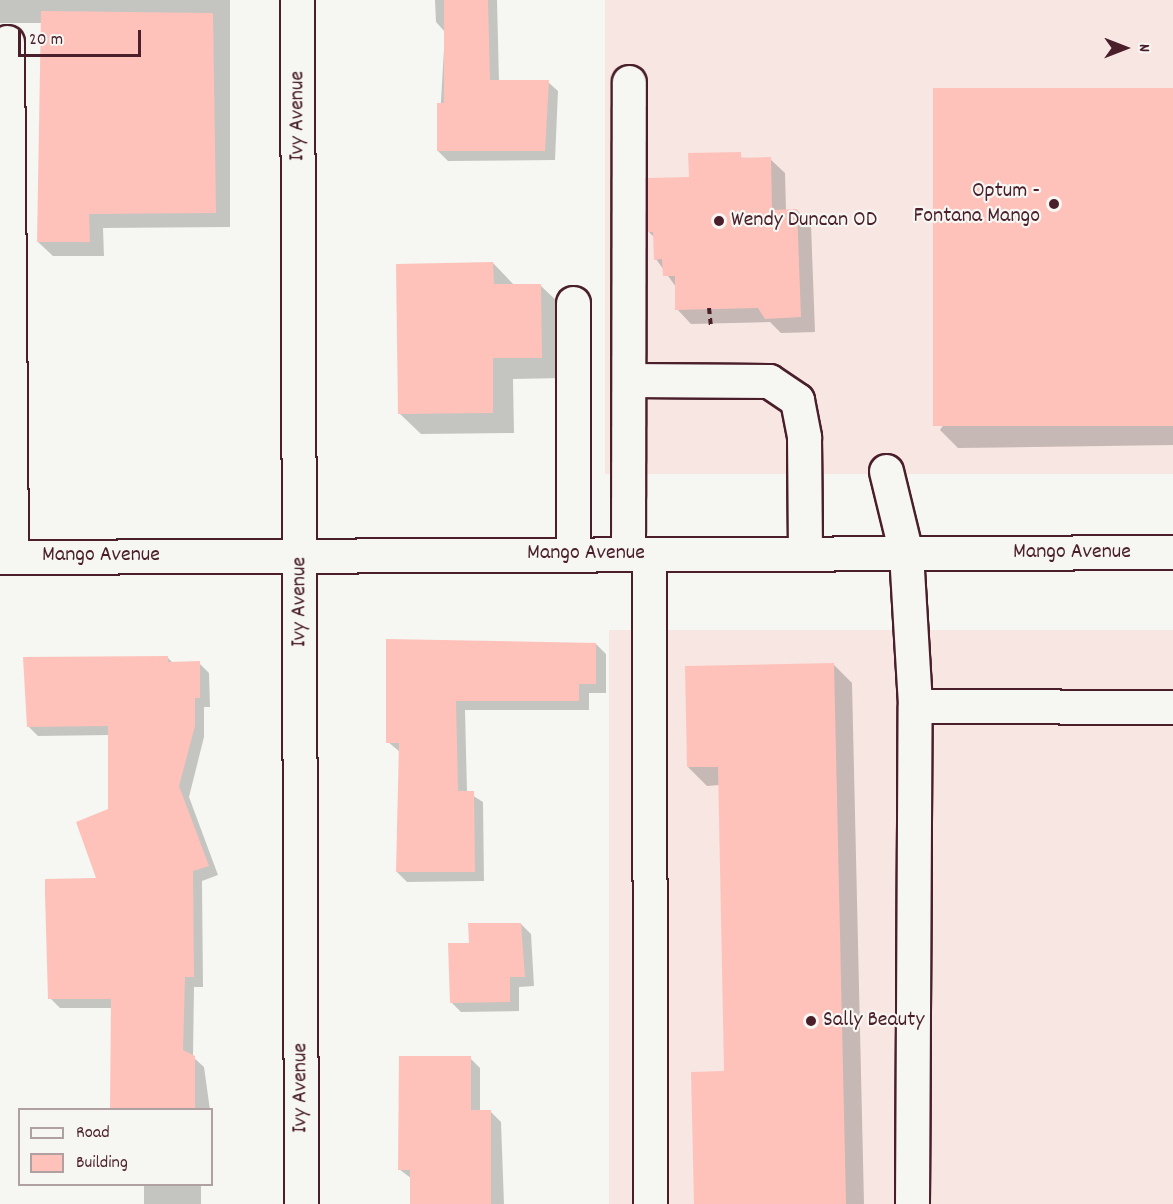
<!DOCTYPE html>
<style>
body{margin:0}
#map{position:relative;width:1173px;height:1204px;overflow:hidden;background:#f6f6f2;font-family:Dekko,sans-serif}
div>[style]{position:absolute}
.built>*{inset:0;background:#f8e6e2;transform-origin:0 0}
.shadow>*{inset:0;background:#0003;transform-origin:0 0}
.building>*{inset:0;background:#fec2bb;transform-origin:0 0}
.path>*{height:4px;margin-top:-2px;transform-origin:0;background:repeating-linear-gradient(90deg,#4a1f2b 0 6px,transparent 0 10.5px)}
.roads{filter:drop-shadow(2px 0 #4a1f2b) drop-shadow(-2px 0 #4a1f2b) drop-shadow(0 2px #4a1f2b) drop-shadow(0 -2px #4a1f2b)}
.minor>*{height:33px;margin:-16.5px;padding:0 16.5px;transform-origin:16.5px;border-radius:16.5px;background:#f6f6f2}
.dots>*{width:16px;height:16px;translate:-50% -50%;box-sizing:border-box;border:3px solid #f6f6f2;border-radius:50%}
span{translate:-50% -50%;white-space:nowrap;text-align:center;line-height:1.15;-webkit-text-stroke:4.5px #f6f6f2;paint-order:stroke}
.street-label{font-size:22px;color:#4a1f2b}
.poi-label{font-size:22px;color:#4a1f2b}
.right{translate:-100% -50%;text-align:right}
.left{translate:0 -50%;text-align:left}
.legend{position:absolute;left:18px;top:1108px;width:195px;height:78px;box-sizing:border-box;background:#f6f6f2;border:2px solid #b1a0a2;margin:0;padding:8px 10px;list-style:none;font-size:18px;color:#4a1f2b}
.legend li{display:flex;align-items:center;gap:12px;height:30px}
.legend b{width:30px;border:2px solid #b1a0a2}
.north{position:absolute;left:1095px;top:18px;width:60px;height:60px;-webkit-text-stroke:4px #f6f6f2;paint-order:stroke;rotate:90deg;font-size:16px;font-weight:700;line-height:24px;text-align:center;color:#4a1f2b}
.north::after{content:'';display:block;margin:auto;width:21px;height:27px;background:#4a1f2b;clip-path:polygon(50% 0,100% 100%,50% 72%,0 100%)}
.scale{position:absolute;left:18px;top:30px;width:123px;height:27px;box-sizing:border-box;border:3px solid #4a1f2b;border-top:0;padding-left:8px;font-size:18px;line-height:21px;white-space:nowrap;color:#4a1f2b;-webkit-text-stroke:4px #f6f6f2;paint-order:stroke}
</style>
<div id="map">
<div class="built">
<i style="left:605px;top:0;width:568px;height:474px"></i>
<i style="left:1173px;top:630px;width:574px;height:564px;rotate:90deg"></i>
</div>
<div class="shadow">
<i style="clip-path:polygon(0 0,230px 0,230px 227px,103px 228px,104px 256px,53px 256px,38px 242px,42px 23px,0 23px)"></i>
<i style="clip-path:polygon(435px 0,497px 0,499px 82px,548px 82px,558px 91px,555px 160px,448px 161px,438px 151px,445px 32px,436px 22px)"></i>
<i style="clip-path:polygon(1173px 89px,1173px 445px,958px 448px,940px 430px)"></i>
<i style="clip-path:polygon(690px 155px,770px 159px,785px 173px,786px 211px,797px 210px,811px 225px,815px 332px,781px 333px,770px 322px,691px 324px,677px 309px,676px 287px,656px 259px,655px 238px,649px 232px,690px 178px)"></i>
<i style="clip-path:polygon(493px 263px,514px 285px,540px 285px,562px 306px,562px 378px,513px 379px,514px 433px,421px 434px,399px 413px)"></i>
<i style="clip-path:polygon(388px 640px,596px 644px,606px 654px,606px 693px,589px 693px,589px 710px,465px 710px,467px 792px,483px 802px,484px 881px,407px 882px,397px 872px,400px 752px,388px 742px)"></i>
<i style="clip-path:polygon(167px 657px,173px 663px,199px 663px,209px 673px,210px 707px,204px 707px,204px 737px,189px 797px,218px 875px,202px 881px,203px 987px,194px 987px,193px 1057px,204px 1067px,210px 1110px,111px 1110px,113px 1008px,60px 1008px,50px 998px,99px 879px,110px 810px,110px 735px,38px 736px,28px 726px)"></i>
<i style="clip-path:polygon(833px 664px,852px 683px,864px 1204px,696px 1204px,726px 1073px,719px 785px,707px 786px,688px 767px)"></i>
<i style="clip-path:polygon(521px 924px,531px 934px,534px 986px,519px 987px,519px 1011px,461px 1012px,451px 1002px,470px 944px)"></i>
<i style="clip-path:polygon(470px 1058px,480px 1068px,480px 1112px,491px 1112px,501px 1122px,504px 1204px,412px 1204px,412px 1179px,399px 1169px)"></i>
<i style="left:144px;top:1184px;width:57px;height:20px"></i>
</div>
<div class="building">
<i style="clip-path:polygon(444px 0,488px 0,490px 80px,549px 80px,545px 151px,437px 151px,437px 103px,444px 103px)"></i>
<i style="clip-path:polygon(41px 11px,213px 13px,216px 213px,89px 214px,90px 242px,37px 242px)"></i>
<i style="left:1173px;top:88px;width:338px;height:240px;rotate:90deg"></i>
<i style="clip-path:polygon(741px 152px,741px 158px,771px 157px,772px 210px,797px 209px,801px 317px,765px 319px,758px 308px,675px 310px,675px 276px,663px 276px,662px 259px,654px 260px,653px 232px,647px 232px,648px 178px,689px 177px,688px 153px)"></i>
<i style="clip-path:polygon(493px 262px,494px 284px,541px 284px,542px 358px,493px 358px,493px 413px,398px 414px,396px 264px)"></i>
<i style="clip-path:polygon(386px 639px,596px 643px,596px 684px,579px 684px,579px 701px,456px 701px,458px 791px,474px 791px,475px 872px,396px 872px,399px 743px,386px 743px)"></i>
<i style="clip-path:polygon(168px 656px,168px 662px,200px 661px,200px 698px,195px 698px,195px 726px,179px 786px,209px 866px,193px 871px,194px 977px,185px 977px,183px 1050px,195px 1056px,195px 1110px,110px 1110px,111px 999px,48px 999px,45px 894px,45px 879px,96px 878px,76px 822px,108px 809px,108px 726px,27px 727px,23px 657px)"></i>
<i style="clip-path:polygon(834px 663px,846px 1204px,694px 1204px,691px 1072px,724px 1071px,718px 767px,687px 767px,685px 666px)"></i>
<i style="clip-path:polygon(468px 923px,521px 923px,525px 977px,510px 977px,510px 1002px,450px 1003px,448px 943px,469px 943px)"></i>
<i style="clip-path:polygon(399px 1056px,471px 1056px,471px 1110px,491px 1110px,491px 1204px,410px 1204px,410px 1170px,398px 1170px)"></i>
</div>
<div class="path">
<i style="left:709px;top:308px;width:20px;rotate:84deg"></i>
</div>
<div class="roads">
<div class="minor">
<i style="left:297px;top:0;width:1204px;rotate:89.81deg"></i>
<i style="left:7px;top:42px;width:515px;rotate:89.55deg"></i>
<i style="left:573px;top:303px;width:251px;rotate:90deg"></i>
<i style="left:629px;top:380px;width:140px;rotate:0.4deg"></i>
<i style="left:769px;top:381px;width:34px;rotate:34deg"></i>
<i style="left:797px;top:400px;width:38px;rotate:79deg"></i>
<i style="left:804px;top:437px;width:117px;rotate:89.5deg"></i>
<i style="left:886px;top:471px;width:84px;rotate:76.3deg"></i>
<i style="left:906px;top:553px;width:153px;rotate:86.6deg"></i>
<i style="left:628px;top:554px;width:472px;rotate:-89.9deg"></i>
<i style="left:649px;top:554px;width:650px;rotate:89.91deg"></i>
<i style="left:0;top:557px;width:1173px;rotate:-0.24deg"></i>
<i style="left:912px;top:1204px;width:498px;rotate:-89.7deg"></i>
<i style="left:915px;top:706px;width:258px;rotate:0.2deg"></i>
</div>
</div>
<div class="dots">
<i style="left:1054px;top:204px;background:#4a1f2b"></i>
<i style="left:719px;top:221px;background:#4a1f2b"></i>
<i style="left:811px;top:1021px;background:#4a1f2b"></i>
</div>
<div class="street-label">
<span style="left:298px;top:116px;rotate:-90deg">Ivy Avenue</span>
<span style="left:1072px;top:553px">Mango Avenue</span>
<span style="left:586px;top:554px">Mango Avenue</span>
<span style="left:101px;top:556px">Mango Avenue</span>
<span style="left:300px;top:602px;rotate:-90deg">Ivy Avenue</span>
<span style="left:301px;top:1088px;rotate:-90deg">Ivy Avenue</span>
</div>
<div class="poi-label">
<span class="right" style="left:1040px;top:204px">Optum -<br>Fontana Mango</span>
<span class="left" style="left:731px;top:221px">Wendy Duncan OD</span>
<span class="left" style="left:823px;top:1021px">Sally Beauty</span>
</div>
<ul class="legend">
<li><b style="height:8px;background:#f6f6f2"></b>Road</li>
<li><b style="height:16px;background:#fec2bb"></b>Building</li>
</ul>
<div class="north">N</div>
<div class="scale">20 m</div>
</div>
